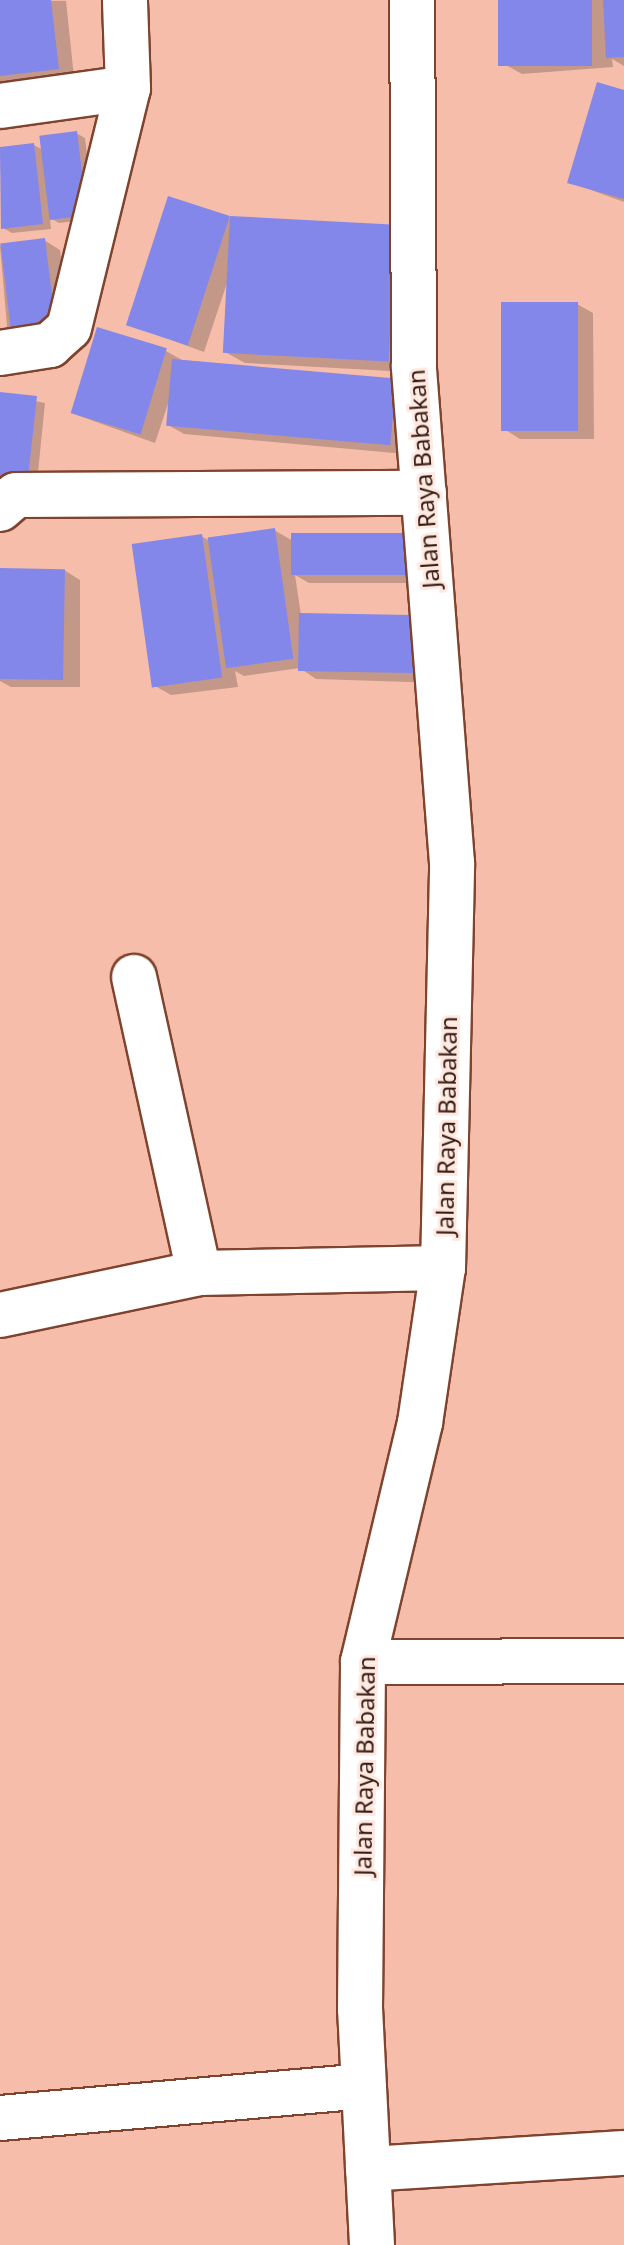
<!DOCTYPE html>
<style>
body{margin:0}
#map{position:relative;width:624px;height:2245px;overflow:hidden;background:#f6beaa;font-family:"Noto Sans",sans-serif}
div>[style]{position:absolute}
.shadow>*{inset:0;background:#0003}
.building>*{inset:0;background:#8487ea;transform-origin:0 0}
.roads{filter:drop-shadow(2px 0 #7f432e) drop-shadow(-2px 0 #7f432e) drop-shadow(0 2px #7f432e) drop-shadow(0 -2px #7f432e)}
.minor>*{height:44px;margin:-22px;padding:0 22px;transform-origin:22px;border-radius:22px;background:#fff}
span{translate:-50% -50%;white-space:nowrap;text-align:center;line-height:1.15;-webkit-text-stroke:6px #fee8e0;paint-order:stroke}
.street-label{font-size:24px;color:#341a11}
</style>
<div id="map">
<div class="shadow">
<i style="clip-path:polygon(0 0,66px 1px,74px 77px,0 87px)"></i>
<i style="clip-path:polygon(500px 0,624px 0,624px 66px,612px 59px,613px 67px,522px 74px,506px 65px)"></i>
<i style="clip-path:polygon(624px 92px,624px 202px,569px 182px)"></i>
<i style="clip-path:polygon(76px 133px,85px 138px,95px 219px,59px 223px,50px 218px,51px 229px,12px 233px,3px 228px,0 149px,34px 145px,43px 150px)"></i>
<i style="clip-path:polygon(169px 198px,230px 218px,396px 227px,408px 372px,245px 363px,225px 352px,228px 280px,204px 352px,127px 324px)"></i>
<i style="clip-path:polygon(44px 240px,60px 250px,71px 341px,8px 337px,0 246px)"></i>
<i style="clip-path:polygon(577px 304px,593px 313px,594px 439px,520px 439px,504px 429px)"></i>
<i style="clip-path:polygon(166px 351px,182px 360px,396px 382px,405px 454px,184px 434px,168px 425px,168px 404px,155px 443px,71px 413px)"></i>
<i style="clip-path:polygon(0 394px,45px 403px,37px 482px,0 478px)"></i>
<i style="clip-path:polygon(274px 530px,293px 541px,416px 535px,432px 583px,309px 583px,295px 575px,301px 615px,440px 683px,316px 679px,300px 668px,244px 676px,235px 671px,238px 687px,171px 695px,155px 686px,201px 536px,210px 541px)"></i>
<i style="clip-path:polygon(0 570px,64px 570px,80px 580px,80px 687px,11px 687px,0 681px)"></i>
</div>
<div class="building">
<i style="clip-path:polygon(0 0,51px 0,59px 69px,0 76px)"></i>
<i style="left:498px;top:0;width:94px;height:66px"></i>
<i style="clip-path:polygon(603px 0,624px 0,624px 57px,606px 58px)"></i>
<i style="clip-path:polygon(597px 82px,624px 90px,624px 199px,567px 183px)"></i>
<i style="left:77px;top:131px;width:85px;height:38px;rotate:83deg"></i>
<i style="clip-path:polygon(34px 143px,43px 224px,1px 229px,0 147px)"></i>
<i style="left:168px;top:196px;width:65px;height:136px;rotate:18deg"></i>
<i style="left:230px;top:216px;width:166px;height:137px;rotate:3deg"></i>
<i style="left:45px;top:238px;width:96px;height:45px;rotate:83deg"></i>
<i style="left:578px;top:302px;width:129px;height:77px;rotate:90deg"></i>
<i style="left:97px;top:327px;width:73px;height:90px;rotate:17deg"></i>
<i style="left:172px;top:359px;width:225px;height:67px;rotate:5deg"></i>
<i style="clip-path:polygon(0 392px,37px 396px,28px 478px,0 475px)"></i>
<i style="left:275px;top:528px;width:132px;height:68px;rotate:82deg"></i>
<i style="left:291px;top:533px;width:126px;height:42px"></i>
<i style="left:202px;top:534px;width:145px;height:71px;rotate:82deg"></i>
<i style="left:0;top:568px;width:65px;height:111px;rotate:1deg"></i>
<i style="left:299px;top:613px;width:127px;height:58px;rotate:1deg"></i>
</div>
<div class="roads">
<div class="minor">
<i style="left:0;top:106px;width:129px;rotate:-8deg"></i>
<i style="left:0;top:353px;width:51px;rotate:-9.1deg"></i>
<i style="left:50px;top:345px;width:25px;rotate:-42deg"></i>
<i style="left:69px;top:328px;width:247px;rotate:-76.2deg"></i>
<i style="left:128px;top:88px;width:88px;rotate:-92deg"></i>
<i style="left:0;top:509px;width:21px;rotate:-41deg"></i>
<i style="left:16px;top:495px;width:408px;rotate:-0.3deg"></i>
<i style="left:134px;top:977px;width:303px;rotate:77.6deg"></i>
<i style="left:0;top:1315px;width:203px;rotate:-11.9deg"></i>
<i style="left:199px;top:1273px;width:244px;rotate:-1.2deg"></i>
<i style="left:363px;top:1662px;width:261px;rotate:-0.2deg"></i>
<i style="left:0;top:2118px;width:365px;rotate:-5deg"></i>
<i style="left:368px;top:2169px;width:256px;rotate:-3.6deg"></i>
<i style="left:372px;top:2245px;width:236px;rotate:-92.9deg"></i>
<i style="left:360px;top:2009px;width:347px;rotate:-89.5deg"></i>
<i style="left:363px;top:1662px;width:246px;rotate:-76.6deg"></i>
<i style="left:420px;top:1423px;width:157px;rotate:-81.6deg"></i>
<i style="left:443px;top:1268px;width:405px;rotate:-88.7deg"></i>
<i style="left:452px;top:863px;width:499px;rotate:-94.4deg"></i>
<i style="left:414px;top:365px;width:365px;rotate:-90.3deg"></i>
</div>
</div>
<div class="street-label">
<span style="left:423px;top:479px;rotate:-94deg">Jalan Raya Babakan</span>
<span style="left:446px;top:1126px;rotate:-89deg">Jalan Raya Babakan</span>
<span style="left:364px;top:1766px;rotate:-89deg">Jalan Raya Babakan</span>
</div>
</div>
